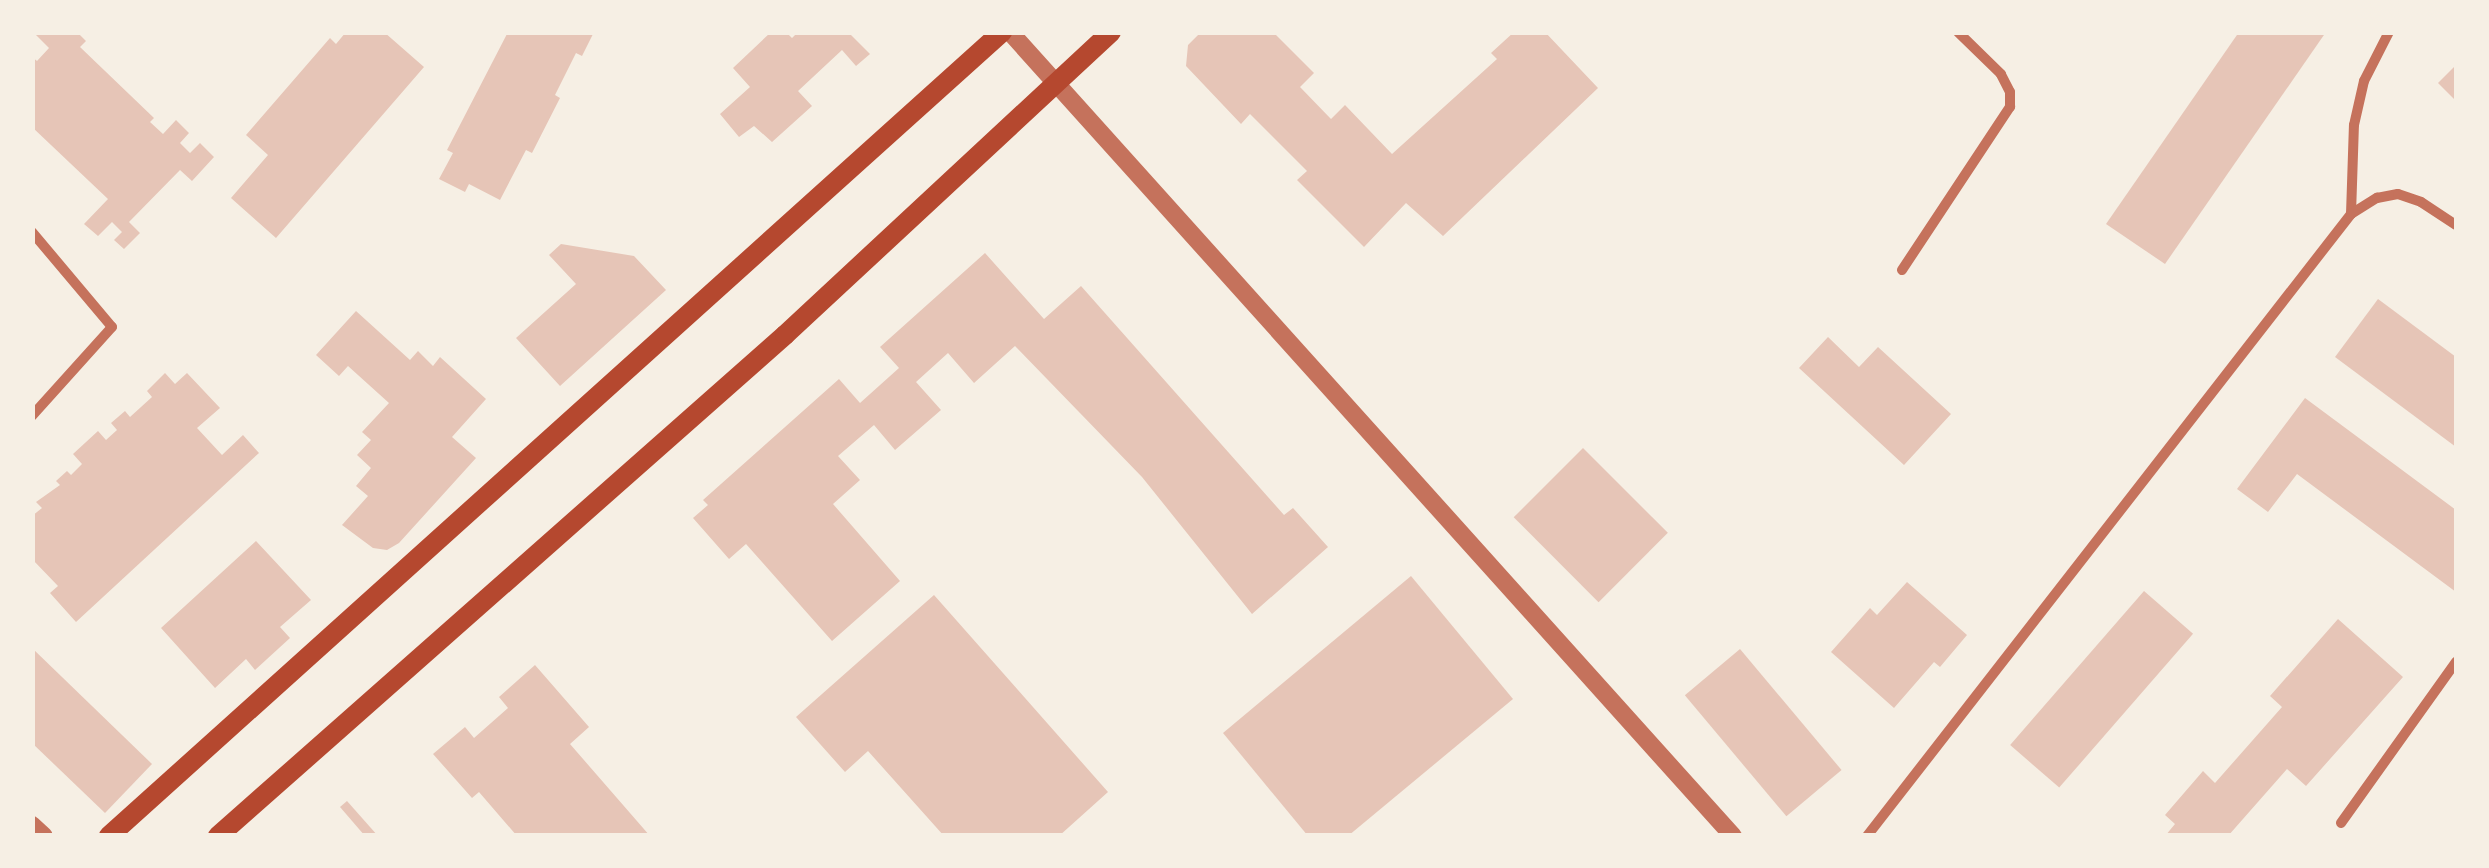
<!DOCTYPE html>
<style>
body{margin:0}
#map{position:relative;width:2489px;height:868px;overflow:hidden;background:#f6efe4;font-family:"Times New Roman",serif}
div>[style]{position:absolute}
.building>*{inset:0;background:#e6c5b7;transform-origin:0 0}
.minor>*{height:10px;margin:-5px;padding:0 5px;transform-origin:5px;border-radius:5px;background:#c5725c}
.tertiary>*{height:18px;margin:-9px;padding:0 9px;transform-origin:9px;border-radius:9px;background:#c5725c}
.secondary>*{height:20px;margin:-10px;padding:0 10px;transform-origin:10px;border-radius:10px;background:#b5482f}
span{translate:-50% -50%;white-space:nowrap;text-align:center;line-height:1.15;-webkit-text-stroke:10px #f6efe4;paint-order:stroke}
.frame{position:absolute;inset:0;border:35px solid #f6efe4;pointer-events:none}
</style>
<div id="map">
<div class="building">
<i style="clip-path:polygon(33px 32px,77px 32px,86px 41px,80px 47px,154px 118px,150px 122px,163px 134px,176px 120px,189px 133px,180px 143px,190px 153px,200px 143px,214px 157px,192px 181px,180px 170px,129px 222px,140px 233px,124px 249px,114px 240px,122px 232px,112px 222px,98px 236px,84px 224px,108px 199px,32px 127px,32px 57px,37px 61px,49px 48px)"></i>
<i style="clip-path:polygon(346px 32px,384px 32px,424px 67px,276px 238px,231px 198px,268px 155px,246px 135px,330px 38px,336px 44px)"></i>
<i style="clip-path:polygon(508px 32px,594px 32px,582px 56px,576px 53px,555px 95px,560px 98px,532px 153px,526px 150px,500px 200px,469px 184px,465px 192px,439px 179px,453px 153px,447px 150px)"></i>
<i style="clip-path:polygon(771px 32px,786px 32px,792px 38px,798px 32px,848px 32px,870px 54px,856px 66px,842px 50px,798px 91px,812px 106px,772px 142px,754px 126px,739px 137px,720px 114px,750px 87px,733px 68px)"></i>
<i style="clip-path:polygon(1201px 32px,1273px 32px,1314px 73px,1300px 87px,1331px 119px,1345px 105px,1392px 154px,1497px 59px,1491px 53px,1514px 32px,1545px 32px,1598px 88px,1443px 236px,1406px 203px,1364px 247px,1297px 180px,1307px 171px,1250px 114px,1241px 124px,1186px 66px,1188px 45px)"></i>
<i style="clip-path:polygon(2239px 32px,2326px 32px,2165px 264px,2106px 224px)"></i>
<i style="clip-path:polygon(2456px 65px,2456px 101px,2438px 83px)"></i>
<i style="clip-path:polygon(561px 244px,634px 256px,666px 290px,560px 386px,516px 338px,576px 284px,549px 255px)"></i>
<i style="clip-path:polygon(985px 253px,1044px 319px,1081px 286px,1284px 515px,1293px 508px,1328px 547px,1252px 614px,1142px 477px,1015px 346px,974px 383px,948px 353px,916px 382px,941px 410px,895px 450px,874px 425px,838px 456px,860px 480px,833px 504px,900px 581px,832px 641px,746px 544px,729px 559px,693px 518px,708px 505px,703px 500px,839px 379px,860px 403px,899px 368px,880px 347px)"></i>
<i style="clip-path:polygon(2378px 299px,2456px 357px,2456px 447px,2335px 357px)"></i>
<i style="clip-path:polygon(356px 311px,410px 360px,418px 351px,433px 366px,440px 357px,486px 399px,452px 437px,476px 458px,399px 543px,387px 550px,373px 548px,342px 525px,368px 496px,356px 486px,371px 468px,357px 455px,371px 440px,362px 432px,389px 403px,348px 366px,339px 376px,316px 355px)"></i>
<i style="clip-path:polygon(1828px 337px,1859px 367px,1878px 347px,1951px 414px,1904px 465px,1799px 368px)"></i>
<i style="clip-path:polygon(165px 373px,175px 384px,187px 373px,220px 408px,197px 428px,222px 455px,243px 435px,259px 453px,76px 622px,50px 593px,58px 586px,32px 559px,32px 516px,42px 508px,36px 502px,60px 485px,56px 481px,67px 471px,71px 475px,82px 464px,73px 454px,98px 431px,106px 440px,117px 430px,111px 423px,125px 411px,130px 417px,152px 397px,147px 391px)"></i>
<i style="clip-path:polygon(2305px 398px,2456px 510px,2456px 592px,2297px 474px,2268px 512px,2237px 489px)"></i>
<i style="left:1583px;top:448px;width:120px;height:98px;rotate:45deg"></i>
<i style="clip-path:polygon(256px 541px,311px 600px,280px 627px,290px 638px,255px 670px,246px 659px,215px 688px,161px 628px)"></i>
<i style="clip-path:polygon(1411px 576px,1513px 699px,1348px 836px,1308px 836px,1223px 733px)"></i>
<i style="clip-path:polygon(1907px 582px,1967px 635px,1940px 667px,1934px 662px,1894px 708px,1831px 652px,1870px 608px,1877px 615px)"></i>
<i style="left:2144px;top:591px;width:65px;height:204px;rotate:41deg"></i>
<i style="clip-path:polygon(934px 595px,1108px 792px,1059px 836px,944px 836px,868px 751px,845px 772px,796px 717px)"></i>
<i style="clip-path:polygon(2338px 619px,2403px 677px,2306px 786px,2287px 769px,2228px 836px,2165px 836px,2175px 824px,2165px 815px,2203px 771px,2215px 783px,2282px 707px,2270px 696px)"></i>
<i style="clip-path:polygon(32px 648px,152px 764px,105px 813px,32px 743px)"></i>
<i style="left:1740px;top:649px;width:158px;height:72px;rotate:50deg"></i>
<i style="clip-path:polygon(535px 665px,589px 727px,570px 744px,650px 836px,517px 836px,479px 792px,472px 798px,433px 754px,465px 727px,474px 738px,508px 708px,499px 697px)"></i>
<i style="clip-path:polygon(347px 801px,378px 836px,365px 836px,340px 807px)"></i>
</div>
<div class="minor">
<i style="left:2351px;top:214px;width:89px;rotate:-88.1deg"></i>
<i style="left:2354px;top:125px;width:45px;rotate:-77.2deg"></i>
<i style="left:2364px;top:81px;width:55px;rotate:-63deg"></i>
<i style="left:32px;top:232px;width:124px;rotate:49.9deg"></i>
<i style="left:112px;top:327px;width:120px;rotate:132deg"></i>
<i style="left:1902px;top:270px;width:196px;rotate:-56.5deg"></i>
<i style="left:2010px;top:107px;width:15px;rotate:-90deg"></i>
<i style="left:2010px;top:92px;width:20px;rotate:-117deg"></i>
<i style="left:2001px;top:74px;width:60px;rotate:-135.7deg"></i>
<i style="left:2341px;top:823px;width:198px;rotate:-54.5deg"></i>
<i style="left:1867px;top:836px;width:788px;rotate:-52.11deg"></i>
<i style="left:2351px;top:214px;width:31px;rotate:-32deg"></i>
<i style="left:2377px;top:198px;width:21px;rotate:-11deg"></i>
<i style="left:2398px;top:194px;width:24px;rotate:19deg"></i>
<i style="left:2421px;top:202px;width:42px;rotate:33.3deg"></i>
</div>
<div class="tertiary">
<i style="left:1010px;top:32px;width:1081px;rotate:48.04deg"></i>
<i style="left:32px;top:825px;width:16px;rotate:43deg"></i>
</div>
<div class="secondary">
<i style="left:109px;top:836px;width:1202px;rotate:-42deg"></i>
<i style="left:218px;top:836px;width:757px;rotate:-41.46deg"></i>
<i style="left:785px;top:335px;width:445px;rotate:-42.9deg"></i>
</div>
<div class="frame"></div>
</div>
